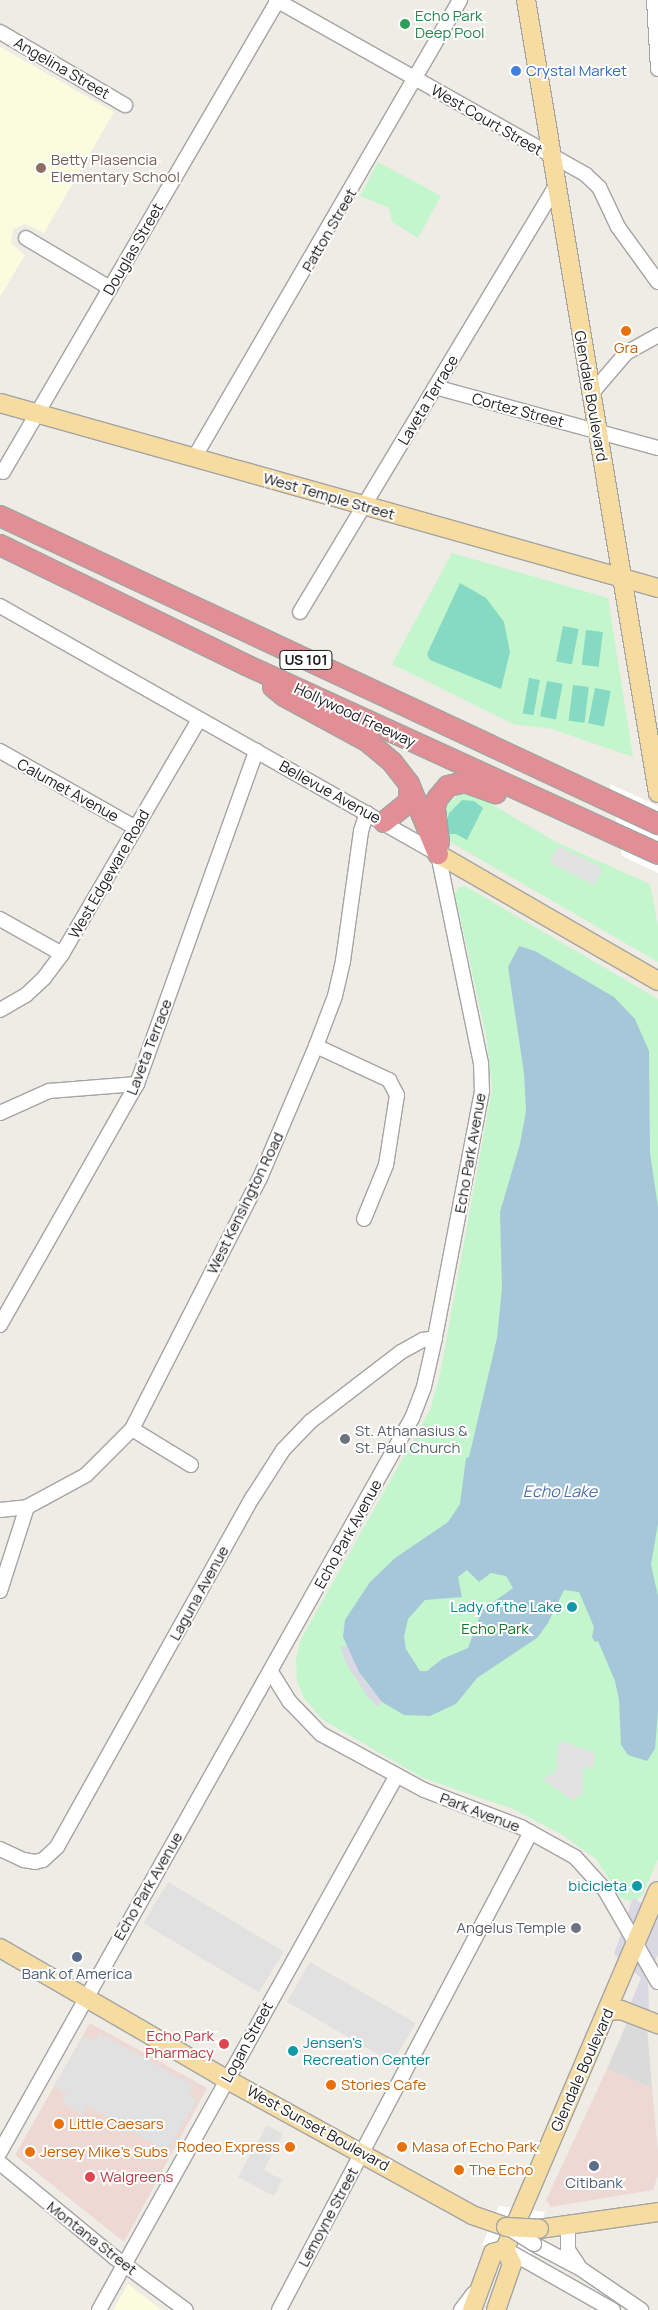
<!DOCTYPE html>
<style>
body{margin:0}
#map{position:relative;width:658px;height:2310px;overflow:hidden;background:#eeece4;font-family:Manrope,sans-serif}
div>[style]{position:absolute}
.residential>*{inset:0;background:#dbdada}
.commercial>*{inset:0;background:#eed8d4}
.education>*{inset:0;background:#f9fddd}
.park>*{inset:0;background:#c3f6cd}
.pitch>*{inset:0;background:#86d9c3;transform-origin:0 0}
.parking>*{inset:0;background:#e1e1e1;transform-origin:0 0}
.plaza>*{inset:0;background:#d9d8e3}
.water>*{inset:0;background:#a6c7d9}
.pier>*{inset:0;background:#fff}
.roads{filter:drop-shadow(1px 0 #a4a4a4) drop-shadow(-1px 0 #a4a4a4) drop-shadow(0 1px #a4a4a4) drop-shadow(0 -1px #a4a4a4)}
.minor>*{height:14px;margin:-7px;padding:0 7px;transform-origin:7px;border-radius:7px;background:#fff}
.major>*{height:18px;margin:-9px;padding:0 9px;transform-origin:9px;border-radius:9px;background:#f6dca0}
.highway>*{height:20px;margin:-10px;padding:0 10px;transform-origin:10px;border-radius:10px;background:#e18f94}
.bridges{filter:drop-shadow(1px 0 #a4a4a4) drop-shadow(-1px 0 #a4a4a4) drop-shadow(0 1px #a4a4a4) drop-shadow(0 -1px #a4a4a4)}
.minor-bridge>*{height:14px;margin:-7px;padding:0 7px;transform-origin:7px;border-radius:7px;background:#fff}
.major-bridge>*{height:18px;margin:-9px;padding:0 9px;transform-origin:9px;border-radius:9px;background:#f6dca0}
.dots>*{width:14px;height:14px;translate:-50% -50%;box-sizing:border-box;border:2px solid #fff;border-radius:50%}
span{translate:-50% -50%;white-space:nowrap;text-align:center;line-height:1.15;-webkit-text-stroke:4px #fff;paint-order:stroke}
.shield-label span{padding:1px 4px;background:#fff;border:1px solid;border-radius:4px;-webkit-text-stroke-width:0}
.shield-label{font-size:14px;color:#1d1d1d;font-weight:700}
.leisure-label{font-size:15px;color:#27864d}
.left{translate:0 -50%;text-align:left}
.street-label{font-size:15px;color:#1d1d1d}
.shop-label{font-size:15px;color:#366cbe}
.education-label{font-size:15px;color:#785e54}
.food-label{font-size:15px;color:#c56008}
.right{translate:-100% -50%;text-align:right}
.worship-label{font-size:15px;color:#5b616d}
.culture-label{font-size:15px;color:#0d838f}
.park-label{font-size:15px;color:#127527}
.service-label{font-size:15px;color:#4e5e75}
.health-label{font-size:15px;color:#be3a42}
.water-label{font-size:16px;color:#5070a7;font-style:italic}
</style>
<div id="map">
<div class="residential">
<i style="clip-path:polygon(628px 2020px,647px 2027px,652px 2088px,607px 2069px)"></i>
</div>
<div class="commercial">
<i style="clip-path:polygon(90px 2023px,207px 2088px,124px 2242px,15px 2155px)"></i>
<i style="clip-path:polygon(607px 2069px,652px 2088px,658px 2153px,658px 2175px,653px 2190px,551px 2207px,546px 2200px)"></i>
</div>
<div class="education">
<i style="clip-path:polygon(0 47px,114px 112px,44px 233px,25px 224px,13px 229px,11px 243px,25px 255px,0 297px)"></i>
<i style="clip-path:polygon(128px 2284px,162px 2310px,113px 2310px)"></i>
</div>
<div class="park">
<i style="clip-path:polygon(378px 162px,441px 196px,418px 238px,392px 222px,389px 208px,360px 196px)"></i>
<i style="clip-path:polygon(452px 553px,608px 598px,633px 757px,552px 729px,513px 724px,392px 664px)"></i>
<i style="clip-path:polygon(461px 793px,479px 797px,558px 843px,650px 884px,658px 926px,658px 962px,447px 840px,443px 824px,445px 806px)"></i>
<i style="clip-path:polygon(465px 886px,658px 999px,658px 1859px,643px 1894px,634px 1902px,621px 1898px,596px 1859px,561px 1834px,513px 1809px,423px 1778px,323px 1720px,304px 1698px,297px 1681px,296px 1658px,301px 1639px,430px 1410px,440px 1374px,492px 1089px,487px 1040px,455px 894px,458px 888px)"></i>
</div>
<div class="pitch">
<i style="clip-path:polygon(460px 583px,486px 598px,504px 622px,510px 652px,501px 689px,430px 660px,427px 654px)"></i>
<i style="left:563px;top:626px;width:16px;height:36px;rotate:11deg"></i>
<i style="left:586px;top:630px;width:17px;height:35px;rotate:7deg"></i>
<i style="left:529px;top:678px;width:11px;height:36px;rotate:10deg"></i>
<i style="left:547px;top:681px;width:16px;height:36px;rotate:11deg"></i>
<i style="left:573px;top:685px;width:16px;height:36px;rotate:7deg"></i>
<i style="left:595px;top:688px;width:16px;height:36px;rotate:11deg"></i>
<i style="clip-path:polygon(462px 800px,474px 801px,483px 808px,467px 840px,456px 834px,448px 834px,446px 824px,449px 813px)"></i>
</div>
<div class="parking">
<i style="left:558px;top:846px;width:50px;height:19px;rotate:26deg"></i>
<i style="clip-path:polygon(559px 1740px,595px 1753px,593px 1769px,584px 1767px,582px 1797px,577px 1795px,574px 1802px,543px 1779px,556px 1771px)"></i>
<i style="left:168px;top:1882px;width:135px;height:48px;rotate:31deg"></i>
<i style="left:310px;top:1962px;width:122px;height:46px;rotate:30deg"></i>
<i style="clip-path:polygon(100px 2033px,194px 2086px,189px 2095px,197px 2100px,167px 2151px,88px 2106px,82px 2115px,62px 2102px,67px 2094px,54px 2086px,84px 2036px,95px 2041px)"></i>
<i style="clip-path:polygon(267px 2125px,283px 2134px,264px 2170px,282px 2180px,274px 2196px,238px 2177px)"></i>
</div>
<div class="plaza">
<i style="clip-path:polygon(347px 1645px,365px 1682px,383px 1701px,378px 1707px,368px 1697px,347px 1665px,340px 1647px)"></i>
<i style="clip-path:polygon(633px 1898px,658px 1914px,658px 1955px,645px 1978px,648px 1982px,649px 2012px,630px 2005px,641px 1978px,614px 1954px)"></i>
</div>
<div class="water">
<i style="clip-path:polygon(evenodd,519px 946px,535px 951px,614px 997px,635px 1019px,649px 1051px,650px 1153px,658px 1207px,658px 1523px,651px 1565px,658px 1596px,658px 1711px,655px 1749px,647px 1761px,628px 1755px,621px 1745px,619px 1700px,615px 1681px,598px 1641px,595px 1642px,592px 1637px,594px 1627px,579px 1592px,564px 1590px,548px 1623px,537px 1638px,477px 1678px,456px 1704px,430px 1716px,404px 1715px,382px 1702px,359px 1672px,343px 1637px,345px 1620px,370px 1582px,395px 1558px,448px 1522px,460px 1504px,466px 1458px,469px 1457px,497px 1338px,502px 1288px,500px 1212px,520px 1144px,526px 1111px,524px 1073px,508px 967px,519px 946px,467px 1570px,479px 1582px,491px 1573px,506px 1576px,513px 1588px,482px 1610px,468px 1648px,442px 1659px,427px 1671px,420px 1671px,406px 1649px,404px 1637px,408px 1619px,425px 1600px,462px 1597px,458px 1577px,467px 1570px)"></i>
</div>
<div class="pier">
<i style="clip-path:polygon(610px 784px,658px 806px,658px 873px,622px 856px)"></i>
<i style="clip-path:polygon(499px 2206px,545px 2212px,531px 2255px,482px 2245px)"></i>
</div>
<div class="roads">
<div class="minor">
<i style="left:276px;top:0;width:356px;rotate:29.4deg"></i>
<i style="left:586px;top:175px;width:18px;rotate:43deg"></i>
<i style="left:599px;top:187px;width:44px;rotate:64.6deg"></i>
<i style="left:618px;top:227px;width:68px;rotate:54deg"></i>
<i style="left:654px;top:0;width:69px;rotate:86.7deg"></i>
<i style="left:0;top:32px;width:145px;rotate:30.3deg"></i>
<i style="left:26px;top:238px;width:98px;rotate:30.8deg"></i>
<i style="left:435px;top:387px;width:231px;rotate:15.3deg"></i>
<i style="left:591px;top:394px;width:54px;rotate:-49.5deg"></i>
<i style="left:626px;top:353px;width:37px;rotate:-29deg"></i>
<i style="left:194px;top:458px;width:530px;rotate:-59.85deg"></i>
<i style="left:3px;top:472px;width:546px;rotate:-59.77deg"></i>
<i style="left:0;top:606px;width:503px;rotate:29.52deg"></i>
<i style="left:438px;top:854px;width:213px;rotate:78.4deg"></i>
<i style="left:481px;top:1063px;width:28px;rotate:88deg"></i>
<i style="left:482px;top:1091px;width:251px;rotate:100.8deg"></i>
<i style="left:435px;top:1338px;width:50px;rotate:102.7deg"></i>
<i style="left:424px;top:1387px;width:33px;rotate:111deg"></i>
<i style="left:412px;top:1418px;width:842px;rotate:119.31deg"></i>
<i style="left:300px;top:612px;width:495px;rotate:-59deg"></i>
<i style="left:0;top:751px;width:156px;rotate:29.5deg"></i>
<i style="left:0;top:919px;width:71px;rotate:29.4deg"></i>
<i style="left:0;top:1010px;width:30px;rotate:-30deg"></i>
<i style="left:26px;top:995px;width:25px;rotate:-43deg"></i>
<i style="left:44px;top:978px;width:30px;rotate:-53deg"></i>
<i style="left:62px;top:954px;width:271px;rotate:-59.7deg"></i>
<i style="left:316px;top:1046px;width:81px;rotate:25deg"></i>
<i style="left:389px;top:1080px;width:17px;rotate:62deg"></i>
<i style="left:397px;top:1095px;width:71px;rotate:98.9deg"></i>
<i style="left:386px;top:1165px;width:58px;rotate:112.2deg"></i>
<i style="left:0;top:1113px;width:54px;rotate:-24.2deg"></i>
<i style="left:49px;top:1091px;width:88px;rotate:-4.5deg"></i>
<i style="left:0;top:1325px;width:277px;rotate:-60.4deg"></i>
<i style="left:137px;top:1084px;width:354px;rotate:-70.3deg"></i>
<i style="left:132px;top:1429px;width:69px;rotate:31.4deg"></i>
<i style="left:0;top:1510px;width:27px;rotate:-6deg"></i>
<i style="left:27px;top:1507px;width:67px;rotate:-28.5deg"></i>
<i style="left:86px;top:1475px;width:65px;rotate:-45deg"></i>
<i style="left:132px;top:1429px;width:282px;rotate:-63deg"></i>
<i style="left:260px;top:1178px;width:143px;rotate:-67deg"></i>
<i style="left:316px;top:1046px;width:53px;rotate:-69.2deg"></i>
<i style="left:335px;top:996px;width:36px;rotate:-77deg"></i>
<i style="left:343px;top:961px;width:131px;rotate:-82.1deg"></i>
<i style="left:361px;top:831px;width:19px;rotate:-72deg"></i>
<i style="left:0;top:1591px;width:88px;rotate:-72.2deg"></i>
<i style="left:271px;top:1672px;width:36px;rotate:58deg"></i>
<i style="left:290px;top:1702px;width:45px;rotate:45.9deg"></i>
<i style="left:321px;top:1734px;width:117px;rotate:28.5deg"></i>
<i style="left:424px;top:1790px;width:104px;rotate:20.9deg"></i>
<i style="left:521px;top:1827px;width:62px;rotate:29.1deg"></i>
<i style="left:575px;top:1857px;width:45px;rotate:47.7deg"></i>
<i style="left:605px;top:1890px;width:106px;rotate:60.1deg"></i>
<i style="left:0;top:1849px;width:26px;rotate:25deg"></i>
<i style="left:24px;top:1860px;width:11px;rotate:10deg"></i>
<i style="left:35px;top:1862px;width:8px;rotate:-14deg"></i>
<i style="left:43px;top:1860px;width:19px;rotate:-43deg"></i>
<i style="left:57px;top:1847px;width:401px;rotate:-60.8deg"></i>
<i style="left:253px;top:1497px;width:56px;rotate:-57.4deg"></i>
<i style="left:283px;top:1450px;width:40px;rotate:-46deg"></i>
<i style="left:311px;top:1421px;width:113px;rotate:-37.5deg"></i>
<i style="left:401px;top:1352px;width:25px;rotate:-29deg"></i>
<i style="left:423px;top:1340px;width:12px;rotate:-9deg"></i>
<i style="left:0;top:2163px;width:148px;rotate:39.5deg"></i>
<i style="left:114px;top:2257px;width:89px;rotate:36.4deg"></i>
<i style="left:568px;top:2227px;width:23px;rotate:90deg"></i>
<i style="left:568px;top:2250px;width:18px;rotate:56deg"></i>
<i style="left:534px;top:2244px;width:53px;rotate:28deg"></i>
<i style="left:581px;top:2269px;width:73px;rotate:34.3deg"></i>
<i style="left:505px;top:2249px;width:124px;rotate:29.5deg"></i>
<i style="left:99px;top:2310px;width:612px;rotate:-60.88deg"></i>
<i style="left:279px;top:2310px;width:540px;rotate:-62.2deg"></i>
<i style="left:461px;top:2310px;width:21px;rotate:-53deg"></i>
</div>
<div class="major">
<i style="left:526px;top:0;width:804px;rotate:80.55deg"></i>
<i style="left:0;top:403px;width:684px;rotate:15.7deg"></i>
<i style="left:438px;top:854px;width:254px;rotate:30deg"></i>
<i style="left:0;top:1948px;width:251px;rotate:30.1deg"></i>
<i style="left:217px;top:2074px;width:291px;rotate:28.9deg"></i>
<i style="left:472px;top:2215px;width:36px;rotate:19deg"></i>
<i style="left:609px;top:2011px;width:12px;rotate:-5deg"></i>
<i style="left:621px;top:2010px;width:40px;rotate:21deg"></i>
<i style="left:539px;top:2229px;width:120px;rotate:-8.1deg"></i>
<i style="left:472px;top:2310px;width:61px;rotate:-69.8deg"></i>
<i style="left:493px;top:2253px;width:13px;rotate:-18deg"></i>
<i style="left:496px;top:2310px;width:49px;rotate:-70.8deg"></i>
<i style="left:512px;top:2264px;width:17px;rotate:-115deg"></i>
<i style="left:505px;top:2249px;width:389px;rotate:-66.9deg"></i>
</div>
<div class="highway">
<i style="left:0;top:516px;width:727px;rotate:25.08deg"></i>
<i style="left:0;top:545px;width:274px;rotate:26deg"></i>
<i style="left:246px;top:665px;width:453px;rotate:24.6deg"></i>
<i style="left:273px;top:687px;width:14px;rotate:39deg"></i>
<i style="left:284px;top:696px;width:94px;rotate:28.5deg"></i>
<i style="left:367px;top:741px;width:33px;rotate:40deg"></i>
<i style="left:392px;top:762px;width:28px;rotate:52deg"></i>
<i style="left:409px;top:784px;width:76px;rotate:67.5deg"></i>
<i style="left:384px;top:822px;width:32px;rotate:-39deg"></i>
<i style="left:409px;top:802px;width:18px;rotate:-90deg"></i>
<i style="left:439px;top:842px;width:35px;rotate:-97deg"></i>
<i style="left:435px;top:807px;width:8px;rotate:-76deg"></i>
<i style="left:437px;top:799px;width:17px;rotate:-50deg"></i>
<i style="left:448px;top:786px;width:17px;rotate:-13deg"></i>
<i style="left:465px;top:782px;width:33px;rotate:20deg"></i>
</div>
</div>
<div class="bridges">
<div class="minor-bridge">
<i style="left:507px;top:2227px;width:32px;rotate:32deg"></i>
</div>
<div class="major-bridge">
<i style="left:506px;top:2227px;width:33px;rotate:3deg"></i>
</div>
</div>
<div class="dots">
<i style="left:405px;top:24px;background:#2e9e5b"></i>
<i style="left:516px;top:71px;background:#3f7fe0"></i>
<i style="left:41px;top:168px;background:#8d6e63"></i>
<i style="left:626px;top:331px;background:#e8710a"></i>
<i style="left:345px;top:1439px;background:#6b7280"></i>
<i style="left:572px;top:1607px;background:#0f9aa8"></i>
<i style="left:637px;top:1886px;background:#0f9aa8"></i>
<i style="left:576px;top:1928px;background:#6b7280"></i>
<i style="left:77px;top:1957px;background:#5c6f8a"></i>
<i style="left:224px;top:2044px;background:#e0444e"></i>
<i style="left:293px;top:2051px;background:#0f9aa8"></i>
<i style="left:331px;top:2085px;background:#e8710a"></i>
<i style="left:59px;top:2124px;background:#e8710a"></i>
<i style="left:290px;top:2147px;background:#e8710a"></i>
<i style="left:402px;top:2147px;background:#e8710a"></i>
<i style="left:30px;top:2152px;background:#e8710a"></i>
<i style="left:594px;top:2166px;background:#5c6f8a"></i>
<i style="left:459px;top:2170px;background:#e8710a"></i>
<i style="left:90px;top:2177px;background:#e0444e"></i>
</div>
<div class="shield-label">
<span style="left:306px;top:660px">US 101</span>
</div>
<div class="leisure-label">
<span class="left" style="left:415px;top:24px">Echo Park<br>Deep Pool</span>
</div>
<div class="street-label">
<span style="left:62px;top:68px;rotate:30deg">Angelina Street</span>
<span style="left:487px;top:120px;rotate:30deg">West Court Street</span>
<span style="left:329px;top:230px;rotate:-60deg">Patton Street</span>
<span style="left:133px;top:249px;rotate:-60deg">Douglas Street</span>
<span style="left:591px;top:396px;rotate:80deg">Glendale Boulevard</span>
<span style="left:428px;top:400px;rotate:-59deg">Laveta Terrace</span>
<span style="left:518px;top:410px;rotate:15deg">Cortez Street</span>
<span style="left:329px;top:496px;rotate:16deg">West Temple Street</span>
<span style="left:355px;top:715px;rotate:25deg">Hollywood Freeway</span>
<span style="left:68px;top:790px;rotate:29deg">Calumet Avenue</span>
<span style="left:330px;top:792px;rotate:29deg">Bellevue Avenue</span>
<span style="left:109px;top:874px;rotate:-60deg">West Edgeware Road</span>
<span style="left:149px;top:1047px;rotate:-69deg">Laveta Terrace</span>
<span style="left:470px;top:1153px;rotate:-80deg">Echo Park Avenue</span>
<span style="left:245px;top:1203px;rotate:-64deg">West Kensington Road</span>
<span style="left:348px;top:1534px;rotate:-61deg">Echo Park Avenue</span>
<span style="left:199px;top:1593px;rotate:-61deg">Laguna Avenue</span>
<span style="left:480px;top:1812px;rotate:21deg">Park Avenue</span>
<span style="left:148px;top:1886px;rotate:-60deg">Echo Park Avenue</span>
<span style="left:247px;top:2042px;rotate:-61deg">Logan Street</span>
<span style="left:582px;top:2070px;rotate:-66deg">Glendale Boulevard</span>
<span style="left:318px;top:2128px;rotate:29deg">West Sunset Boulevard</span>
<span style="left:328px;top:2217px;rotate:-62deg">Lemoyne Street</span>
<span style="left:92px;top:2238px;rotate:38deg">Montana Street</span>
</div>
<div class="shop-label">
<span class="left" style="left:526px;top:71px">Crystal Market</span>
</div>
<div class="education-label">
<span class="left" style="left:51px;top:168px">Betty Plasencia<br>Elementary School</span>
</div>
<div class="food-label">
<span style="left:626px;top:348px">Gra</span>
<span class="left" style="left:341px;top:2085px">Stories Cafe</span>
<span class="left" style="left:69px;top:2124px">Little Caesars</span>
<span class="right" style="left:280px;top:2147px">Rodeo Express</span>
<span class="left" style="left:412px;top:2147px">Masa of Echo Park</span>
<span class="left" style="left:40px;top:2152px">Jersey Mike's Subs</span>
<span class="left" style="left:469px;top:2170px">The Echo</span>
</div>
<div class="worship-label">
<span class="left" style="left:355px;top:1439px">St. Athanasius &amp;<br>St. Paul Church</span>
<span class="right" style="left:566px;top:1928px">Angelus Temple</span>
</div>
<div class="culture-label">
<span class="right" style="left:562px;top:1607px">Lady of the Lake</span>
<span class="right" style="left:627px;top:1886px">bicicleta</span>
<span class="left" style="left:303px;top:2051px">Jensen's<br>Recreation Center</span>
</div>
<div class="park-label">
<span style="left:495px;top:1629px">Echo Park</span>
</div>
<div class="service-label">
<span style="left:77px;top:1974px">Bank of America</span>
<span style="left:594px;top:2183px">Citibank</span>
</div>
<div class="health-label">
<span class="right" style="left:214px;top:2044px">Echo Park<br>Pharmacy</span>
<span class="left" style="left:100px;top:2177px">Walgreens</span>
</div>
<div class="water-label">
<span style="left:560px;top:1491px">Echo Lake</span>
</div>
</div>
